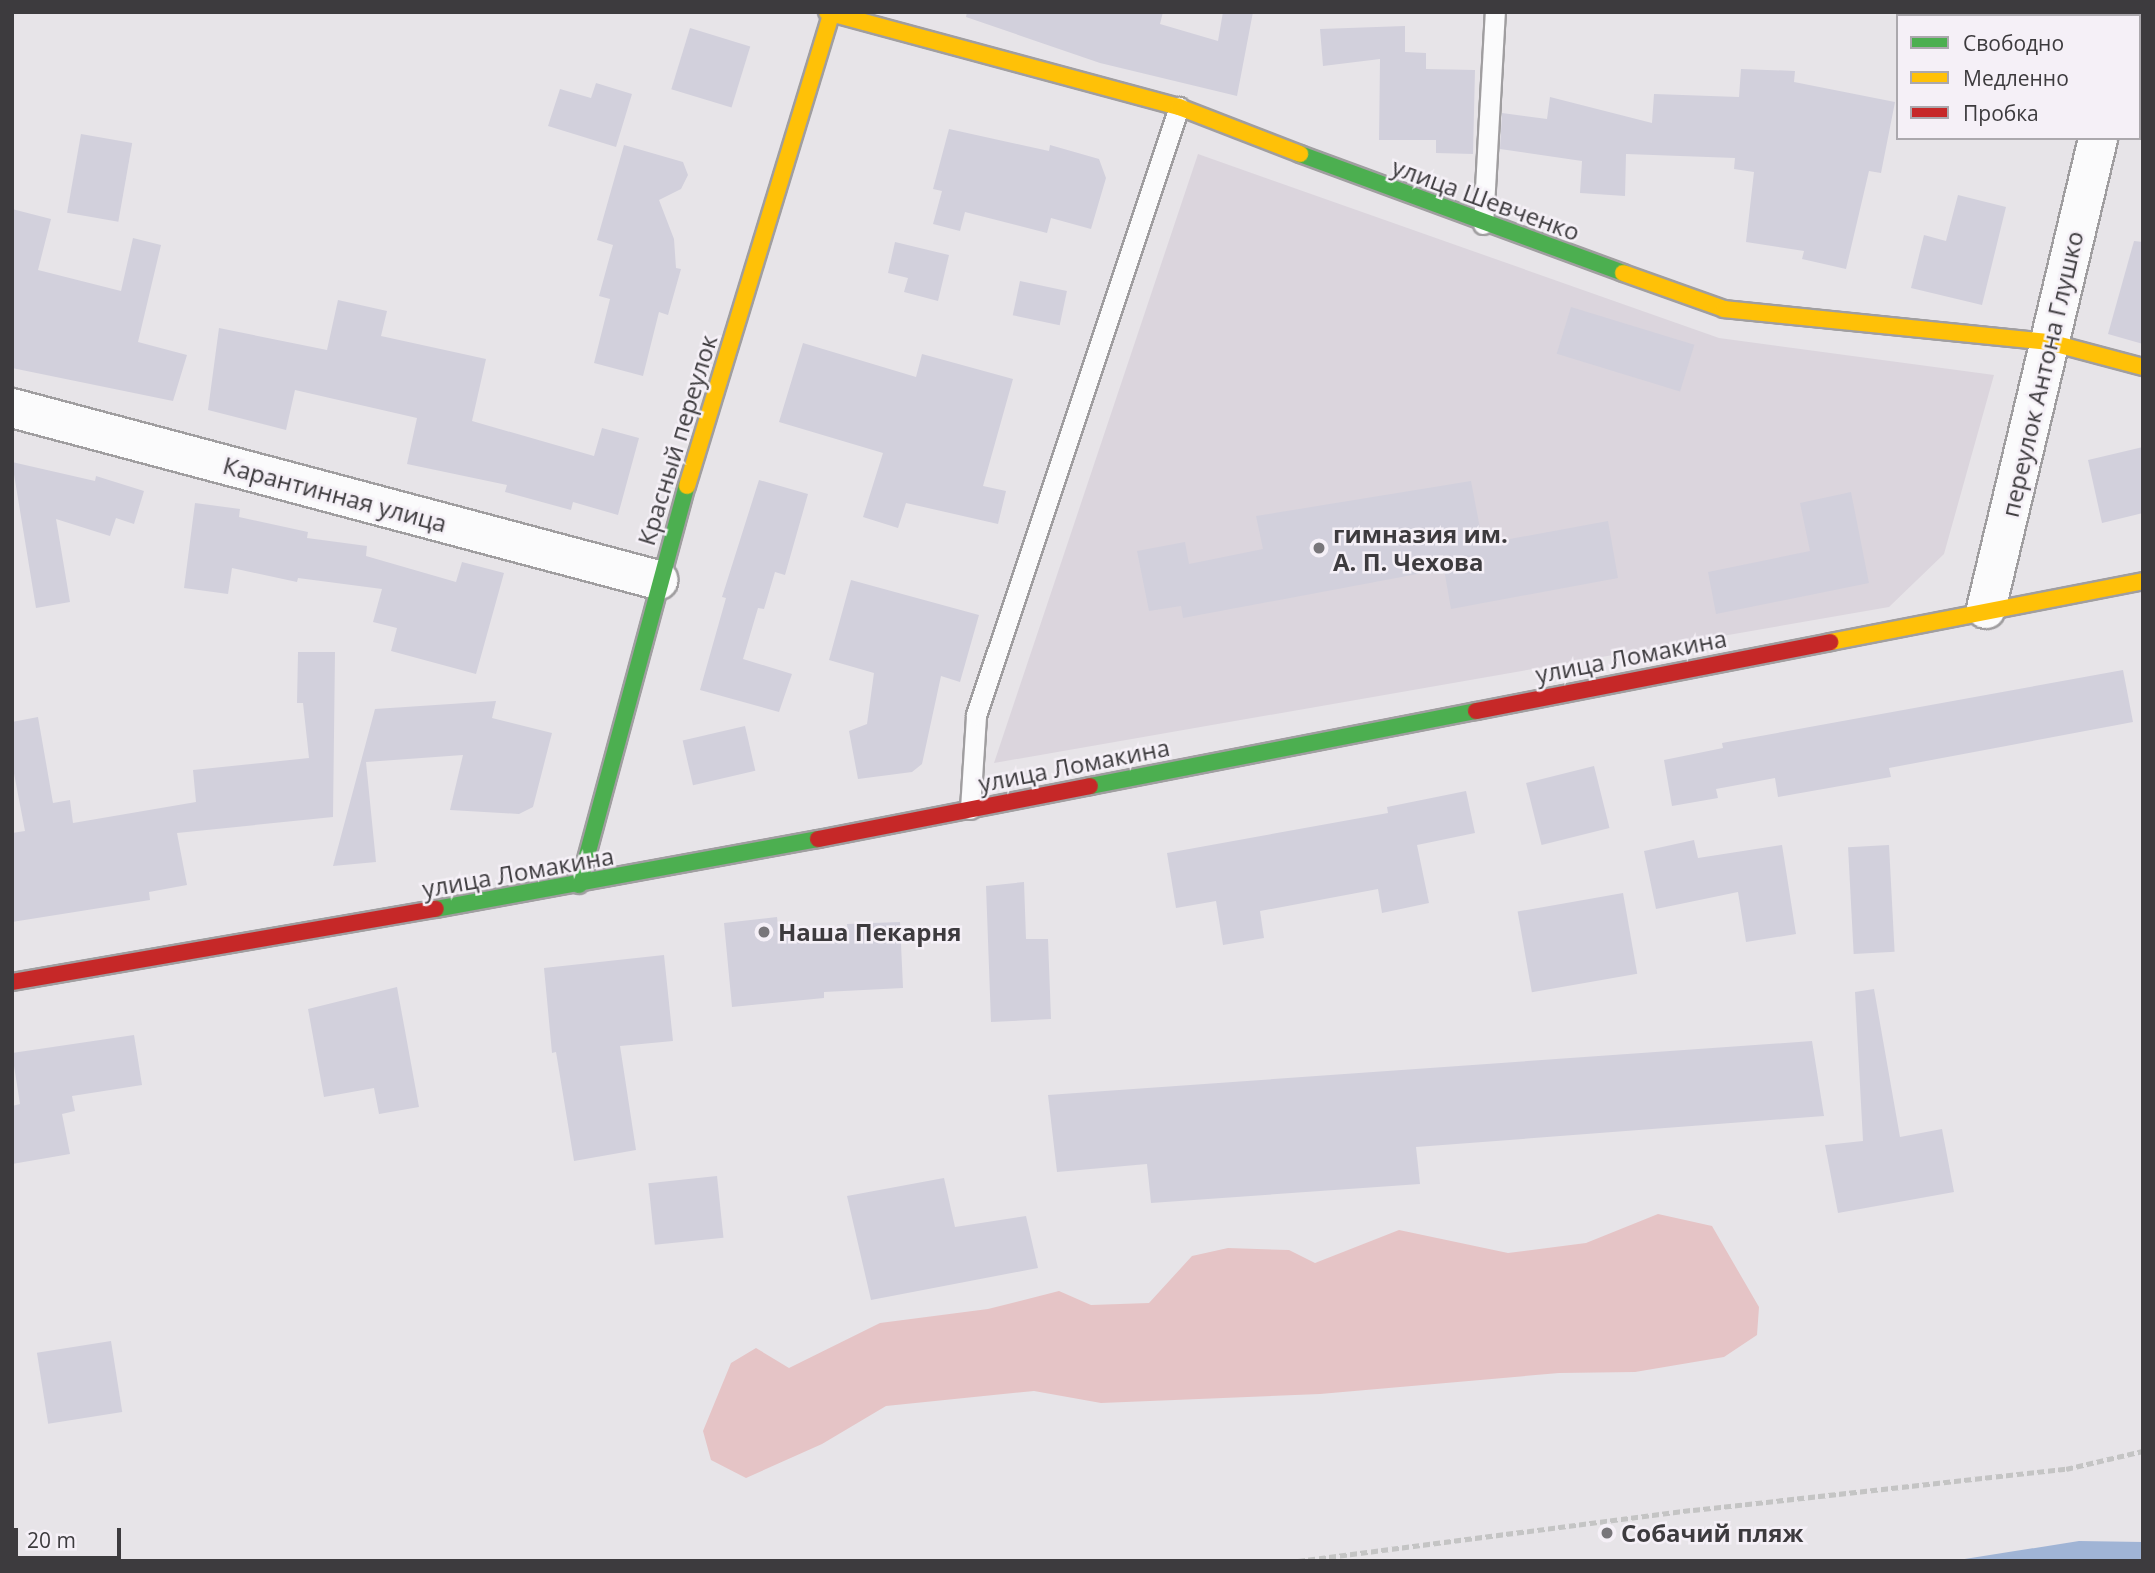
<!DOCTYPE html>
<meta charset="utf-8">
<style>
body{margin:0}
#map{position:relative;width:2155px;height:1573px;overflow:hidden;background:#e7e4e8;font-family:"Open Sans",sans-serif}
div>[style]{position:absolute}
.built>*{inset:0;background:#dbd5dd}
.green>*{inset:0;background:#e5c4c6}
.water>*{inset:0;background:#a0b4d5}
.building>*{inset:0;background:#d2d0dc;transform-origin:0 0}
.path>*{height:4.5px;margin-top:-2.25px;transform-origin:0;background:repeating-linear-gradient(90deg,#c4c4c4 0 7px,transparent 0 10.5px)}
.roads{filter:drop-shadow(2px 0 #a09ea0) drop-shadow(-2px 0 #a09ea0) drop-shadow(0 2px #a09ea0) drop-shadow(0 -2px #a09ea0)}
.lane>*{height:19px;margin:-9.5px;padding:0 9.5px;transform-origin:9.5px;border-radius:9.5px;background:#fbfbfc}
.street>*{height:38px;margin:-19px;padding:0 19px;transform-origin:19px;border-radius:19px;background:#fbfbfc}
.fast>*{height:16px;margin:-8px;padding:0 8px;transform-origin:8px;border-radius:8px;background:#4caf50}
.slow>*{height:16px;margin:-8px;padding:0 8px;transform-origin:8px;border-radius:8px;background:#ffc107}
.jam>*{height:16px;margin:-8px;padding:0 8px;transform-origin:8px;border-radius:8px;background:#c62828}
.dots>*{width:19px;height:19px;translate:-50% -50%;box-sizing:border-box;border:4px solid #f5f0f7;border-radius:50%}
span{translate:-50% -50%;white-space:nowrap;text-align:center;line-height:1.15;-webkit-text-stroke:5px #f5f0f7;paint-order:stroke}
.street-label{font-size:24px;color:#3d3b3e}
.poi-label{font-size:24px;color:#3d3b3e;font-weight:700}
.left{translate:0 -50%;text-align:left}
.frame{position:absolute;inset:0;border:14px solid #3d3b3e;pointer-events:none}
.legend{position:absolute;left:1896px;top:14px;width:245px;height:126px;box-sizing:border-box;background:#f5f0f7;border:2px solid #aba8ad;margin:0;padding:9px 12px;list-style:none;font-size:21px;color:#3d3b3e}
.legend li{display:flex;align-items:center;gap:14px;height:35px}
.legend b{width:35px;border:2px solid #aba8ad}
.scale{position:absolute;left:14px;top:1528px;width:107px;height:32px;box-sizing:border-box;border:4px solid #3d3b3e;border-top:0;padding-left:9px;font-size:21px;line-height:24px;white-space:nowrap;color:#3d3b3e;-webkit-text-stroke:5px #f5f0f7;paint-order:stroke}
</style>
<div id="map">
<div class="built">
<i style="clip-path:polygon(1198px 154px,1719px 338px,1994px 375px,1944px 554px,1889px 607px,994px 763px)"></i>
</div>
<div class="green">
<i style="clip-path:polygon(1658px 1214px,1712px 1226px,1759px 1307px,1757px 1335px,1724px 1357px,1635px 1372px,1559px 1373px,1320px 1394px,1101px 1403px,1034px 1391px,886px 1406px,822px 1444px,746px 1478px,711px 1460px,703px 1431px,731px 1363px,756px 1348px,789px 1368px,880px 1323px,988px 1309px,1059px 1291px,1091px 1305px,1149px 1303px,1192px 1256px,1228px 1248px,1289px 1250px,1315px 1263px,1399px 1230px,1508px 1253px,1586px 1243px)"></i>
</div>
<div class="water">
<i style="clip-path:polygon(2079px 1541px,2143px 1542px,2143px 1561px,1952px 1561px)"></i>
</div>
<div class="building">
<i style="clip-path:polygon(967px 12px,1163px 12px,1160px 24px,1218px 41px,1223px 12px,1253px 12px,1237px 96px,1100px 63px,966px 17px)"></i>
<i style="clip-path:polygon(1405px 26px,1405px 52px,1426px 53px,1426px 69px,1475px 70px,1473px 154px,1436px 153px,1436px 140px,1379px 140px,1380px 59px,1323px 66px,1320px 29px)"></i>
<i style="left:690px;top:28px;width:63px;height:64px;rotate:17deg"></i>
<i style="clip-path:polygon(1741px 69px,1795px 71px,1794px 82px,1895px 102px,1881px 173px,1869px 171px,1846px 269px,1802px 259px,1804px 251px,1746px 242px,1754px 172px,1734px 169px,1735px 158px,1626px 154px,1625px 196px,1580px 193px,1582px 161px,1500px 149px,1502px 113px,1547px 119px,1550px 97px,1652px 123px,1654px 94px,1739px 97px)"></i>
<i style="clip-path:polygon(596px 83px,632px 94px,616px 147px,548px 126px,560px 89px,591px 98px)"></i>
<i style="clip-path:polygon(949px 129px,1049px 151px,1050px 145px,1099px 159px,1106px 178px,1091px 229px,1051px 218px,1047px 233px,965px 212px,960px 231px,933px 224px,942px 191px,933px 189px)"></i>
<i style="left:81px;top:134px;width:52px;height:80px;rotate:10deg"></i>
<i style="clip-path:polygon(624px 145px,683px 162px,688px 175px,681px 189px,659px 200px,674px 239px,676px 268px,681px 269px,668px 315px,659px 312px,643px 376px,594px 363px,610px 299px,599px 296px,613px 245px,597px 240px)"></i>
<i style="clip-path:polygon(1958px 195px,2006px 207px,1982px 305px,1911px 288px,1924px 235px,1946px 241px)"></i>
<i style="clip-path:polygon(12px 209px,51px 219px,38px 270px,121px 291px,133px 238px,161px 245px,138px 342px,187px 355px,173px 401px,12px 368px)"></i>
<i style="clip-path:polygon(2134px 241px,2143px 242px,2143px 344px,2108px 334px)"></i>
<i style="clip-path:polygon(895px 242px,949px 255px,938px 301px,904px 292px,908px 278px,888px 273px)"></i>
<i style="left:1020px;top:281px;width:48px;height:35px;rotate:12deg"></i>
<i style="clip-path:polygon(338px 300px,387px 311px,381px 336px,486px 359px,472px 421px,594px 456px,602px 428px,639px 438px,618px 515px,573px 502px,571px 510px,505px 492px,507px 485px,407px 464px,417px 418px,295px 390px,286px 430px,208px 410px,219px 328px,327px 350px)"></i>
<i style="left:1571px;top:307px;width:129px;height:49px;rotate:17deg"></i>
<i style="clip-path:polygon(803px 343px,916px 377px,922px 354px,1013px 379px,983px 486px,1006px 491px,998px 524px,906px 503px,898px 528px,863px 517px,883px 453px,779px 422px)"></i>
<i style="clip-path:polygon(2143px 447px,2143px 513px,2102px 523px,2088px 460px)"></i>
<i style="clip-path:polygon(12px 462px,95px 481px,96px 476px,144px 491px,134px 524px,116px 518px,110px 536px,56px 519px,70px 602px,36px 608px)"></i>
<i style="clip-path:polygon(759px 480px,808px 494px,785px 575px,775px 572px,764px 609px,758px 608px,743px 659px,792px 674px,779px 712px,700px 690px,726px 598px,722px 597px)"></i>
<i style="clip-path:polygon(1471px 481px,1483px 544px,1608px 521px,1618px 578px,1451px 609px,1444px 569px,1183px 618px,1181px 606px,1149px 611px,1137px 551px,1185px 542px,1189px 564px,1263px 549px,1256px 516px)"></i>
<i style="clip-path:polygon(1851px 492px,1869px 583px,1716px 614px,1708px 572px,1810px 551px,1800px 503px)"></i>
<i style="clip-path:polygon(195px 503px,240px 509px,239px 517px,308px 532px,307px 538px,367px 546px,366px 556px,456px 582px,462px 562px,504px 573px,476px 674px,391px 651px,397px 628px,373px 622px,382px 589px,298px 578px,297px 582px,232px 568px,228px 594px,184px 588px)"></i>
<i style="clip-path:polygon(851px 580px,979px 615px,960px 682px,941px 676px,922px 764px,912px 772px,858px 779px,849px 731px,867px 724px,874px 673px,829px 660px)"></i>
<i style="clip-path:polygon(298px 652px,335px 652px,333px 817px,177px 833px,187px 885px,149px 892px,150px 900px,12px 922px,12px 833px,25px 831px,12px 763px,12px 722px,38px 717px,53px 803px,70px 800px,73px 823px,196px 802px,193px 770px,309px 758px,303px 703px,297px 703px)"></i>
<i style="clip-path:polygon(2123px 670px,2133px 722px,1889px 768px,1891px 777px,1778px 797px,1775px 778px,1716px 789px,1718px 798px,1672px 806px,1664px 760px,1723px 748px,1722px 743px)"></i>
<i style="clip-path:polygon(496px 701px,492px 718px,552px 733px,533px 807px,519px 814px,450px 810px,463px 755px,366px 762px,376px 862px,333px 866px,375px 709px)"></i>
<i style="left:745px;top:726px;width:46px;height:64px;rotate:77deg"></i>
<i style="left:1594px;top:766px;width:64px;height:70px;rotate:76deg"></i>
<i style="clip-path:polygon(1466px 791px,1475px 833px,1417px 845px,1429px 903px,1382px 913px,1378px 889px,1260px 911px,1264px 938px,1223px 945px,1216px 901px,1176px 908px,1167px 853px,1388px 813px,1387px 807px)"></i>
<i style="clip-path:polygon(1694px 840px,1698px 858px,1782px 845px,1796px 934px,1746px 942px,1738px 892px,1656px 909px,1644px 851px)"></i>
<i style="left:1889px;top:845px;width:107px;height:41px;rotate:87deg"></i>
<i style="clip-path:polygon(1024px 882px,1026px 939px,1048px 939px,1051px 1019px,991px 1022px,986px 886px)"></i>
<i style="left:1623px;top:893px;width:82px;height:107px;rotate:80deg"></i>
<i style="clip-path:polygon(777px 917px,779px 934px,848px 931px,847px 924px,900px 922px,903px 988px,824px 992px,824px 998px,732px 1007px,724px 923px)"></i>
<i style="clip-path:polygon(664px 955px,673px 1041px,620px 1046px,636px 1150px,574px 1161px,556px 1052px,552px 1053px,544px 968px)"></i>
<i style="clip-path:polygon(397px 987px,419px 1107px,379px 1114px,374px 1088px,324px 1097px,308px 1009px)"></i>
<i style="clip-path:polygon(1874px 989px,1900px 1137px,1942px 1129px,1954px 1192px,1838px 1213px,1825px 1145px,1863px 1141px,1855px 992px)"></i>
<i style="clip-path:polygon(134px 1035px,142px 1085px,72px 1096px,75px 1111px,62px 1114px,70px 1154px,12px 1164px,12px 1106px,20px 1104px,12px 1053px)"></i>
<i style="clip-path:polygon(1812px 1041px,1824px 1116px,1416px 1147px,1420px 1184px,1151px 1203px,1147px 1164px,1057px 1172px,1048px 1095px)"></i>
<i style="left:717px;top:1176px;width:62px;height:69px;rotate:84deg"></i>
<i style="clip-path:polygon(944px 1178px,955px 1227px,1026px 1216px,1038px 1268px,871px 1300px,847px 1196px)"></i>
<i style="left:111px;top:1341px;width:72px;height:75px;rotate:81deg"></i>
</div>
<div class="path">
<i style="left:1298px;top:1561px;width:398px;rotate:-7.4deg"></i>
<i style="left:1693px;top:1510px;width:375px;rotate:-6.3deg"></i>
<i style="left:2066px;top:1469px;width:79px;rotate:-13.2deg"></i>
</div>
<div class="roads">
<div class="lane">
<i style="left:1483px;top:224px;width:212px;rotate:-86.8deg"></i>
<i style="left:970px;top:809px;width:94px;rotate:-86.3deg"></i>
<i style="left:976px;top:715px;width:641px;rotate:-71.54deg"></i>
</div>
<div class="street">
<i style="left:2127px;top:16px;width:4px;rotate:-76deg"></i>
<i style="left:12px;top:408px;width:669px;rotate:14.91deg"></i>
<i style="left:1986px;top:609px;width:484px;rotate:-76.6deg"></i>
</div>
<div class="fast">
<i style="left:1300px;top:154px;width:344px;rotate:20.2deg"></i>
<i style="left:1090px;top:786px;width:393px;rotate:-11deg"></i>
<i style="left:579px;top:885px;width:413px;rotate:-74.9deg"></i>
<i style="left:436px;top:909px;width:388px;rotate:-10.4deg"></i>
</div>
<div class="slow">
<i style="left:827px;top:12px;width:365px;rotate:15.1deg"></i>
<i style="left:1179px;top:107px;width:130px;rotate:21.2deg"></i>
<i style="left:1623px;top:273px;width:107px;rotate:19.6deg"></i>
<i style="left:1724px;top:309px;width:327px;rotate:5.8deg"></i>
<i style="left:2049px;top:342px;width:97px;rotate:14.9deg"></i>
<i style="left:687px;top:486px;width:496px;rotate:-73deg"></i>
<i style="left:1830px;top:642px;width:319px;rotate:-11deg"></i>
</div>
<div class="jam">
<i style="left:1476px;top:711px;width:361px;rotate:-11deg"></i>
<i style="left:818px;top:839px;width:277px;rotate:-11deg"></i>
<i style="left:12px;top:982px;width:430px;rotate:-9.8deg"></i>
</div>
</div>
<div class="dots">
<i style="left:1319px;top:548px;background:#78767a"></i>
<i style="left:764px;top:932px;background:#78767a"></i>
<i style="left:1607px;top:1533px;background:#78767a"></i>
</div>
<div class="street-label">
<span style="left:1486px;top:199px;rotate:20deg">улица Шевченко</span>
<span style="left:2042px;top:374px;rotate:-77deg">переулок Антона Глушко</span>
<span style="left:677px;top:440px;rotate:-73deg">Красный переулок</span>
<span style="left:335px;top:494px;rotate:15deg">Карантинная улица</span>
<span style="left:1631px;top:656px;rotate:-11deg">улица Ломакина</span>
<span style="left:1074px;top:765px;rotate:-11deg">улица Ломакина</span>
<span style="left:518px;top:872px;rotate:-10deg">улица Ломакина</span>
</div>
<div class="poi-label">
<span class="left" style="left:1333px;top:548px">гимназия им.<br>А. П. Чехова</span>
<span class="left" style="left:778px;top:932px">Наша Пекарня</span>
<span class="left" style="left:1621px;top:1533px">Собачий пляж</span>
</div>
<div class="frame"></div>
<ul class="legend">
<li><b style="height:9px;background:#4caf50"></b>Свободно</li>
<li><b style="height:9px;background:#ffc107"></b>Медленно</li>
<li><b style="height:9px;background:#c62828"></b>Пробка</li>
</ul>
<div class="scale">20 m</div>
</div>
